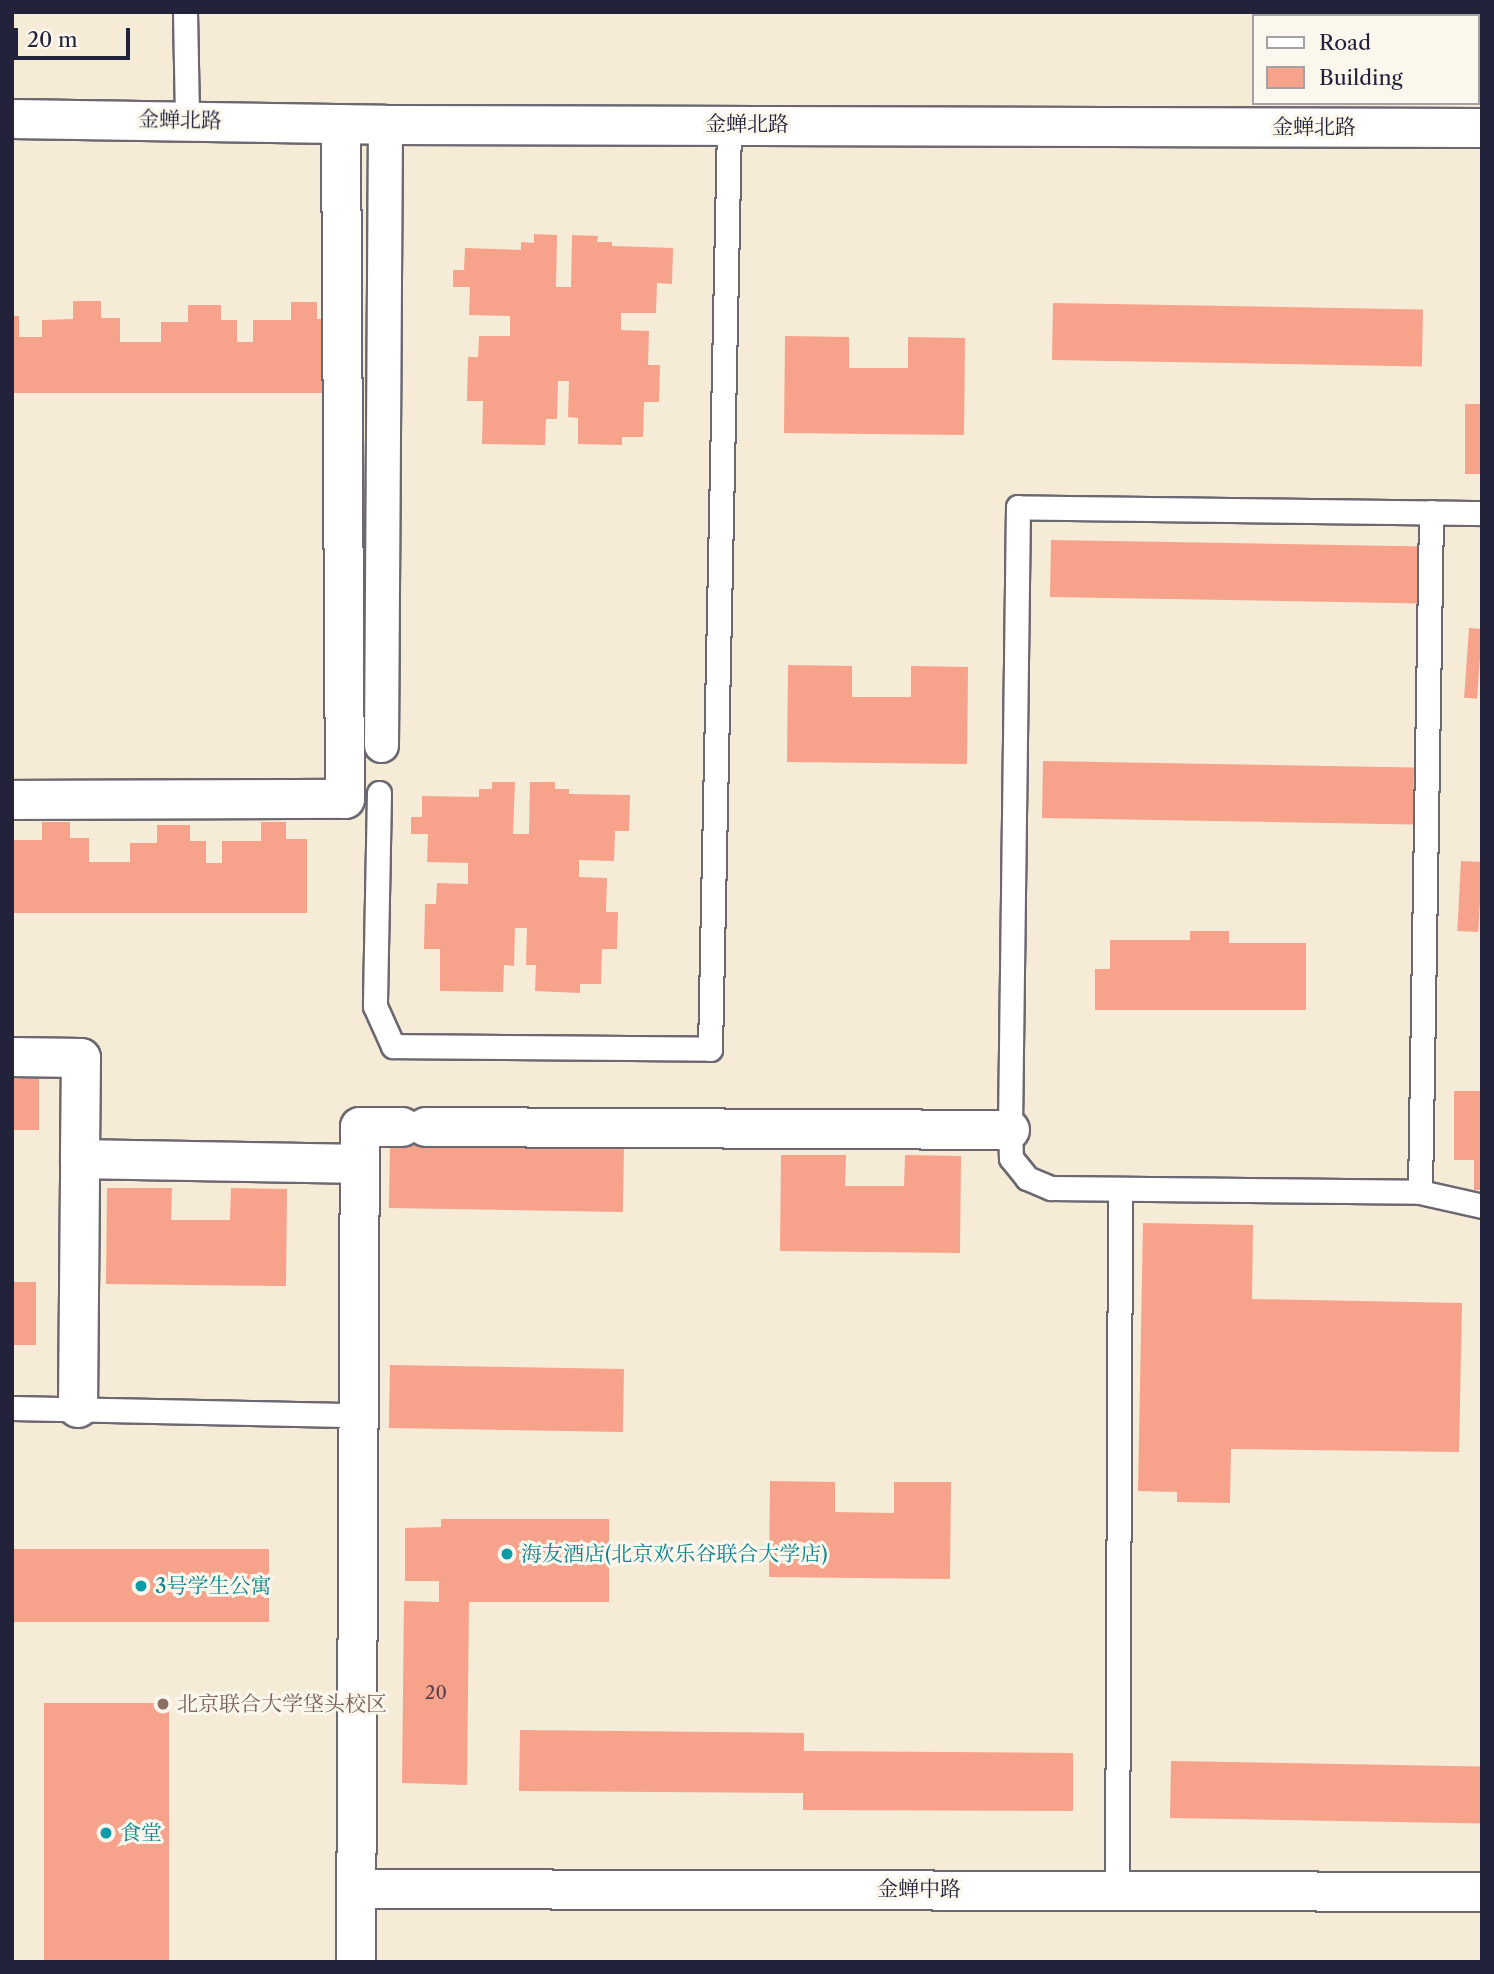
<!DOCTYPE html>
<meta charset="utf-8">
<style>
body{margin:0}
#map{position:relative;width:1494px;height:1974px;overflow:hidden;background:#f6ebd7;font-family:"Libre Caslon Text","Noto Serif SC",serif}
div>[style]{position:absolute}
.building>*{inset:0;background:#f7a28a;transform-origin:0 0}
.roads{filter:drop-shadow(2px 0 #6c6872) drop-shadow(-2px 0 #6c6872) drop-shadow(0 2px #6c6872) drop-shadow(0 -2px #6c6872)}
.service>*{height:23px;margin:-11.5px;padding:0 11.5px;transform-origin:11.5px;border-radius:11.5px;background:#fff}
.pedestrian>*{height:33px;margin:-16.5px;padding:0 16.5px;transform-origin:16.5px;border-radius:16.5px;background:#fff}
.minor>*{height:38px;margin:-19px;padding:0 19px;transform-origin:19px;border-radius:19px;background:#fff}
.dots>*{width:19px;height:19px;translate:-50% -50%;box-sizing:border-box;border:4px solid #fbf7ec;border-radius:50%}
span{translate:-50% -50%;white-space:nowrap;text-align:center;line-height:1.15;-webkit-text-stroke:6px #fbf7ec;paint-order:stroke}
.number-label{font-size:18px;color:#57424f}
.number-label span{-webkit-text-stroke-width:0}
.street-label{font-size:21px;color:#22223b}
.culture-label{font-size:21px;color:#0d838f}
.left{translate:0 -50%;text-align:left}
.education-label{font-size:21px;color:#785e54}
.frame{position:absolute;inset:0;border:14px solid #22223b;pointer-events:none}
.legend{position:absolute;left:1252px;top:14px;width:228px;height:91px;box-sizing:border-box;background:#fbf7ec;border:2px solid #a4a2a5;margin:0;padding:9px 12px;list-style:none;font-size:21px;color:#22223b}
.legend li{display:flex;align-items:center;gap:14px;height:35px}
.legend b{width:35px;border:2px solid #a4a2a5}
.scale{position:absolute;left:14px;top:28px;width:116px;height:32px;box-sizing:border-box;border:4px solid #22223b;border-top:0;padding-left:9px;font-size:21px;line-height:24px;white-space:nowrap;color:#22223b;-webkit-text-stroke:5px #fbf7ec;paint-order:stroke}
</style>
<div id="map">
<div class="building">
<i style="clip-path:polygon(534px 234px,557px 235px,556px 287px,571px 287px,572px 235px,598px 236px,597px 242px,612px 242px,612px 246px,673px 248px,672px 284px,657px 283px,656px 313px,621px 313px,621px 330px,649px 331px,648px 365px,660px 365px,659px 402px,644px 402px,643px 437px,622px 437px,622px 445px,578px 444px,578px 418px,568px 417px,569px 381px,558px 381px,557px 419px,546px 419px,545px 445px,482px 444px,483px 401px,467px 401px,468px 357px,478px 357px,479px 336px,510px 336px,510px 316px,469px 315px,470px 287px,453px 287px,453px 270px,464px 270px,465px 248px,521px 250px,521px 242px,534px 243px)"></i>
<i style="clip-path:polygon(73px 301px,101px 301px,101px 318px,120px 318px,120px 342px,161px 342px,161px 322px,188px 322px,188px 305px,221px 305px,221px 320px,237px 320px,237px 342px,253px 342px,253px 320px,291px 320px,291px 302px,317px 302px,317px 319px,337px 319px,337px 393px,12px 393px,12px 316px,19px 316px,19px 337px,42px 337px,42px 320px,73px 319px)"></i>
<i style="left:1053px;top:303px;width:370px;height:57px;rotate:1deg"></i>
<i style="clip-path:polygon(785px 336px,849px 337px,849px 368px,908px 368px,908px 337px,965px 338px,964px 435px,784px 433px)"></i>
<i style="left:1465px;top:404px;width:17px;height:70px"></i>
<i style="left:1051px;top:540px;width:371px;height:57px;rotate:1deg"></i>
<i style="left:1469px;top:628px;width:13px;height:70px;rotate:4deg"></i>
<i style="clip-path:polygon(788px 665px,852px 666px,852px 697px,911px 697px,911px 666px,968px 667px,967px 764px,787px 762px)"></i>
<i style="left:1043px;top:761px;width:371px;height:57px;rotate:1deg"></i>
<i style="clip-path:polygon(492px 782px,515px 782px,513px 834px,529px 834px,530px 782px,555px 782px,555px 789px,569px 789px,569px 794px,630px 795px,629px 831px,615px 831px,614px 861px,579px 860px,579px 877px,607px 878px,606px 912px,618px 912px,617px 949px,602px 949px,601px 984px,580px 984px,580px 993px,535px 991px,536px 965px,526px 965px,527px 928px,515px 928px,514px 966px,504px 965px,503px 992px,440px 991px,440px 949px,424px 949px,425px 904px,436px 904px,437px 883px,468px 884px,468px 863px,427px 862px,428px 834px,411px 834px,411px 817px,422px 817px,422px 796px,479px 797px,479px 789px,492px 789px)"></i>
<i style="clip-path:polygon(42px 822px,70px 822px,70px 838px,89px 838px,89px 862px,130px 862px,130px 843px,157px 843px,157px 825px,190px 825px,190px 841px,206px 841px,206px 863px,222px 863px,222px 841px,261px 841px,261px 822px,286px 822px,286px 839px,307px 839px,307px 913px,12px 913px,12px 840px,42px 840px)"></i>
<i style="left:1461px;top:861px;width:21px;height:70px;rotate:3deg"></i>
<i style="clip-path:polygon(1190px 931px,1229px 931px,1229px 943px,1306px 943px,1306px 1010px,1095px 1010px,1095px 969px,1110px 969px,1110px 940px,1190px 940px)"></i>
<i style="left:12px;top:1067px;width:27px;height:63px"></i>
<i style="clip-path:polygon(1454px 1091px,1482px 1091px,1482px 1190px,1474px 1190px,1474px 1160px,1454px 1160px)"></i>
<i style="left:390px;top:1145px;width:234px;height:63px;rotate:1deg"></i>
<i style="clip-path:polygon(781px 1155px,846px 1155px,845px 1186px,904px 1186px,905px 1155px,961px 1156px,960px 1253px,780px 1251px)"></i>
<i style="clip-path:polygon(107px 1188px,172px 1188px,171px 1220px,230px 1220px,231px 1188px,287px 1189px,286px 1286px,106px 1284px)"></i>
<i style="clip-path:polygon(1143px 1223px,1253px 1225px,1252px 1299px,1462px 1303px,1459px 1452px,1231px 1449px,1230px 1503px,1177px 1502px,1177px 1492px,1138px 1491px)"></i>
<i style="left:12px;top:1282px;width:24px;height:63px"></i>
<i style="left:390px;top:1365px;width:234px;height:63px;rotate:1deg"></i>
<i style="clip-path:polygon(770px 1481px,835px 1482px,835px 1512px,894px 1513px,894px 1482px,951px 1482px,950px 1579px,769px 1577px)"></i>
<i style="clip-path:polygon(441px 1519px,609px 1519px,609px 1602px,469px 1602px,467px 1785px,402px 1783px,404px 1601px,439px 1602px,439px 1581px,405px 1581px,405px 1528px,441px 1527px)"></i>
<i style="left:12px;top:1549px;width:257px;height:73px"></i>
<i style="left:169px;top:1703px;width:259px;height:125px;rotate:90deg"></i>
<i style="clip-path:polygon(520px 1730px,804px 1733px,804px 1751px,1073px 1753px,1073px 1811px,803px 1810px,803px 1793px,519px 1791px)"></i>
<i style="left:1171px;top:1761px;width:311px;height:57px;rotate:1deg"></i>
</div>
<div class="roads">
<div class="service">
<i style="left:185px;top:12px;width:108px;rotate:88.9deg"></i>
<i style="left:1327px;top:16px;width:4px;rotate:-76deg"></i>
<i style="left:1482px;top:513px;width:464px;rotate:-179.3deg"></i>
<i style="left:1018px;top:507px;width:623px;rotate:90.74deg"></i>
<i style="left:1010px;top:1130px;width:28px;rotate:88deg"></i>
<i style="left:1011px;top:1158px;width:26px;rotate:51deg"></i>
<i style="left:1027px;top:1178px;width:26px;rotate:23deg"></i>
<i style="left:1051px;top:1188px;width:369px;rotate:0.6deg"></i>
<i style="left:1420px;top:1192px;width:64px;rotate:12.7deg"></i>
<i style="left:379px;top:793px;width:213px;rotate:91.1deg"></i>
<i style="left:375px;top:1006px;width:44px;rotate:65.8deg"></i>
<i style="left:393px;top:1046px;width:317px;rotate:0.5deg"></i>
<i style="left:710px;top:1049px;width:926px;rotate:-88.82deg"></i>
<i style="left:1420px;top:1192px;width:680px;rotate:-89.07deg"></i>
<i style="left:12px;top:1408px;width:345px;rotate:1.2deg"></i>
<i style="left:1117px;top:1889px;width:698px;rotate:-89.75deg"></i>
</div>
<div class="pedestrian">
<i style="left:381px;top:745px;width:620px;rotate:-89.63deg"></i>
</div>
<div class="minor">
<i style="left:12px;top:119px;width:373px;rotate:0.9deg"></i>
<i style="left:385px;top:125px;width:1097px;rotate:0.16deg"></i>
<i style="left:12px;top:800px;width:333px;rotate:-0.2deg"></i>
<i style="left:345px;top:799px;width:675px;rotate:-90.34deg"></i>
<i style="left:12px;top:1057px;width:69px;rotate:0.8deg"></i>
<i style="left:81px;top:1058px;width:101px;rotate:90.6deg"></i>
<i style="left:426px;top:1127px;width:584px;rotate:0.29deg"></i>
<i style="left:78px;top:1408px;width:249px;rotate:-89.5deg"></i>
<i style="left:80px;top:1159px;width:280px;rotate:1deg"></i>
<i style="left:357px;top:1889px;width:1125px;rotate:0.15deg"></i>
<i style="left:356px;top:1962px;width:835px;rotate:-89.73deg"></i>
<i style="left:360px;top:1127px;width:42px"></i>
</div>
</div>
<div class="dots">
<i style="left:507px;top:1554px;background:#0f9aa8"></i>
<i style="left:141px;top:1586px;background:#0f9aa8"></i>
<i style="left:163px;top:1704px;background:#8d6e63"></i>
<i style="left:106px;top:1833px;background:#0f9aa8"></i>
</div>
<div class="number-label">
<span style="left:436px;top:1693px">20</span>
</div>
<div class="street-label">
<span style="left:180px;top:120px;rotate:1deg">金蝉北路</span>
<span style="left:747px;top:124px">金蝉北路</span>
<span style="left:1314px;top:127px">金蝉北路</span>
<span style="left:919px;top:1889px">金蝉中路</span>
</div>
<div class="culture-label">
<span class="left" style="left:521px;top:1554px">海友酒店(北京欢乐谷联合大学店)</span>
<span class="left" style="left:155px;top:1586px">3号学生公寓</span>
<span class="left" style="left:120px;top:1833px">食堂</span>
</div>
<div class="education-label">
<span class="left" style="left:177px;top:1704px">北京联合大学垡头校区</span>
</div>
<div class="frame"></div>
<ul class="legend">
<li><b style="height:9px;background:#fff"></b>Road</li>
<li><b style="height:19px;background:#f7a28a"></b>Building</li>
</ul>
<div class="scale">20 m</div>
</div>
